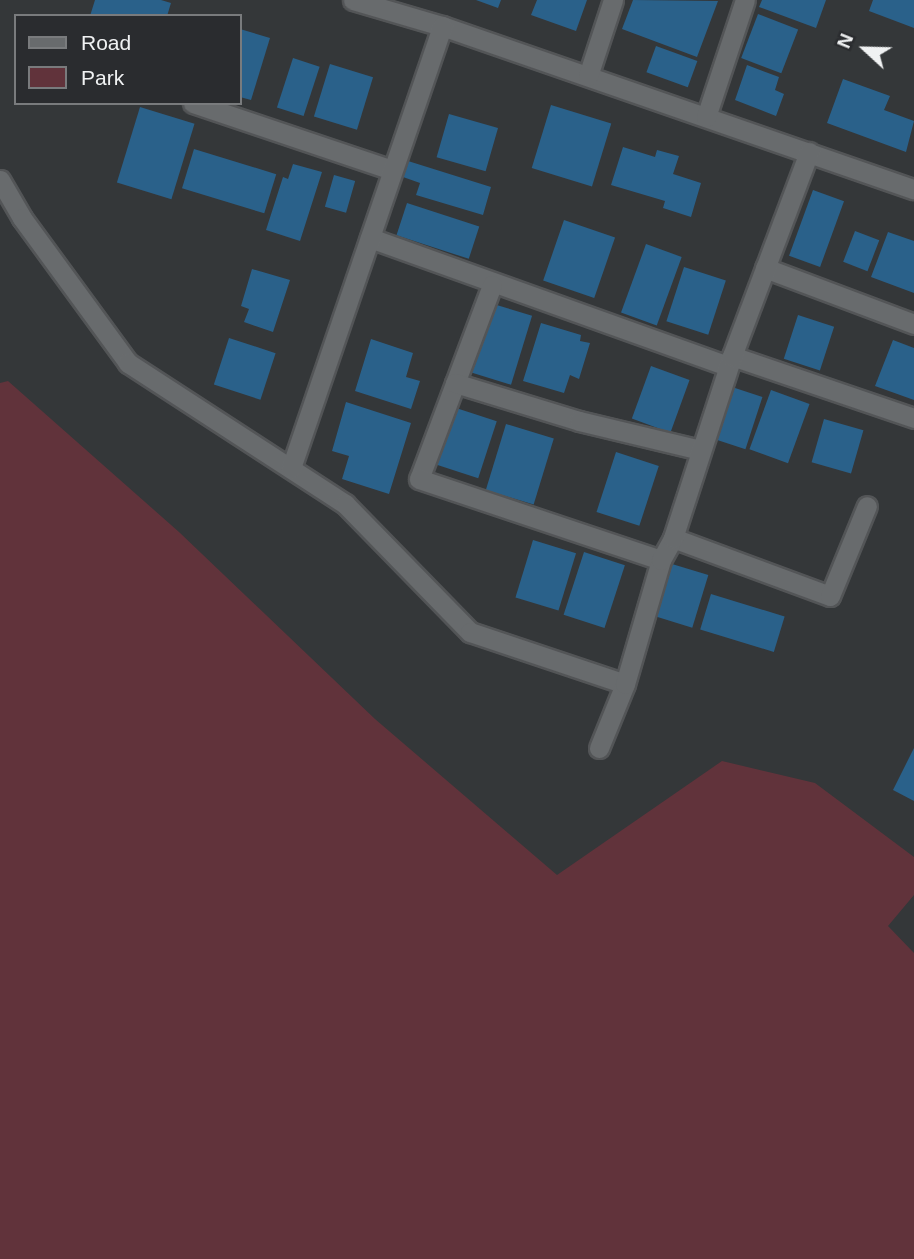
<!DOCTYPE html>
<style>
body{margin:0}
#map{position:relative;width:914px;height:1259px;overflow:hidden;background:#343739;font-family:Helvetica,sans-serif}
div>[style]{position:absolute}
.green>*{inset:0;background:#61333b}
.building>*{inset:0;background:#2a618a;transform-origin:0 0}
.roads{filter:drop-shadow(2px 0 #535557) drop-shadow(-2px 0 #535557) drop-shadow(0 2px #535557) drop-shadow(0 -2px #535557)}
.minor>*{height:19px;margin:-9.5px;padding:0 9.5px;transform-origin:9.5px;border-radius:9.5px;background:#686b6d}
span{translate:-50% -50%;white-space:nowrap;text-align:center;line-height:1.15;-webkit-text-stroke:5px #2a2c2f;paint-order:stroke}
.legend{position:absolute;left:14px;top:14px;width:228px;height:91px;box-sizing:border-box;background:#2a2c2f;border:2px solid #797b7d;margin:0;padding:9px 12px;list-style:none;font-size:21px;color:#f0f2f3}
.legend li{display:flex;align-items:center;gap:14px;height:35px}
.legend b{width:35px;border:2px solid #797b7d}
.north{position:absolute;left:830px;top:14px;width:70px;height:70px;-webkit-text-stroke:5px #2a2c2f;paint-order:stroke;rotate:292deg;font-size:19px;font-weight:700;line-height:28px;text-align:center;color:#f0f2f3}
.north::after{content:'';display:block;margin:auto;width:24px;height:32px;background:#f0f2f3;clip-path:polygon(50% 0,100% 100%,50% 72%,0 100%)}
</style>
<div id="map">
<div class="green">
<i style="clip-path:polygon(8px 381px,179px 532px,375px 719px,557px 875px,722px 761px,815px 783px,914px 857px,914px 895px,888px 926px,914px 953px,914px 1259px,0 1259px,0 383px)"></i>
</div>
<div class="building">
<i style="clip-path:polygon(95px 0,161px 0,171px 3px,167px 16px,90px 16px)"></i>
<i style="clip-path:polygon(476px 0,501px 0,498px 8px)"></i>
<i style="clip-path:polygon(537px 0,587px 0,576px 31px,531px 15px)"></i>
<i style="clip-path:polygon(633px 0,718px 1px,697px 57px,622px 29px)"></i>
<i style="clip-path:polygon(762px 0,826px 0,816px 28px,759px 7px)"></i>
<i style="clip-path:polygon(873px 0,914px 0,914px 28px,869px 11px)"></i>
<i style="left:758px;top:14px;width:43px;height:47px;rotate:21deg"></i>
<i style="clip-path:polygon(240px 29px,270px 38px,251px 100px,240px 97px)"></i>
<i style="left:656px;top:46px;width:44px;height:28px;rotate:20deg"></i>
<i style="left:293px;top:58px;width:28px;height:52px;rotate:18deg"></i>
<i style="left:330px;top:64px;width:45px;height:55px;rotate:17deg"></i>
<i style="clip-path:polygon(747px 65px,779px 77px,775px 90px,784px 94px,776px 116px,735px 100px)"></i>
<i style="clip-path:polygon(843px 79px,890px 96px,884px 110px,914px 121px,906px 152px,827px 123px)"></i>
<i style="left:551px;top:105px;width:63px;height:66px;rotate:17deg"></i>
<i style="left:140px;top:107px;width:57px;height:79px;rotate:17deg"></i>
<i style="left:449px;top:114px;width:51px;height:45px;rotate:16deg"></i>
<i style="clip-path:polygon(623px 147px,655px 157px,657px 150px,679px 156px,673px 174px,701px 183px,691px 217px,663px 208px,665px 201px,611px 185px)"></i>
<i style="left:194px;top:149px;width:86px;height:41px;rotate:17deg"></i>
<i style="clip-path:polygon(408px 161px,491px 187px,483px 215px,416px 195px,420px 183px,403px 177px)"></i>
<i style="clip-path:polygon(293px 164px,322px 172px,300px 241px,266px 230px,283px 177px,288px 179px)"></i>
<i style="left:334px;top:175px;width:22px;height:33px;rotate:16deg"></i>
<i style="left:813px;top:190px;width:33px;height:70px;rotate:20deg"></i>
<i style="left:407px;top:203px;width:76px;height:34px;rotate:18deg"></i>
<i style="left:564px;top:220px;width:54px;height:64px;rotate:19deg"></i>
<i style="left:855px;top:231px;width:26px;height:33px;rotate:21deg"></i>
<i style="clip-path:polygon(888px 232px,914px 241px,914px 293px,871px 277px)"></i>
<i style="left:646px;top:244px;width:38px;height:73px;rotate:20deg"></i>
<i style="left:684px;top:267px;width:44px;height:57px;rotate:18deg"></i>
<i style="clip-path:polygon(252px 269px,290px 280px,273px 332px,244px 322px,249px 309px,241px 306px)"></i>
<i style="left:490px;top:303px;width:44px;height:72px;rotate:17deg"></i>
<i style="left:798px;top:315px;width:38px;height:46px;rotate:18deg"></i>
<i style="clip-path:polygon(541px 323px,581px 335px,580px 341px,590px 343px,579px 379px,570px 375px,564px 393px,523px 381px)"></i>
<i style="left:229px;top:338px;width:49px;height:49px;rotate:18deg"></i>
<i style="clip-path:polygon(371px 339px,413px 353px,406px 377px,420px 381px,411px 409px,355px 391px)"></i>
<i style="clip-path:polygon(893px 340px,914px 348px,914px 400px,875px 386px)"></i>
<i style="left:651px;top:366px;width:41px;height:56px;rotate:20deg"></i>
<i style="left:732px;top:387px;width:32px;height:55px;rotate:18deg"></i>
<i style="left:771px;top:390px;width:41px;height:63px;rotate:20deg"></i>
<i style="clip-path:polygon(346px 402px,411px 423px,389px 494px,342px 479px,349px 456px,332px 451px)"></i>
<i style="left:453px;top:407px;width:46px;height:60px;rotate:18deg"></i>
<i style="left:824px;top:419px;width:41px;height:45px;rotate:16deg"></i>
<i style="left:506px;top:424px;width:50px;height:69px;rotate:17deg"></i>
<i style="left:616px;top:452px;width:45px;height:63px;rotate:18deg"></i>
<i style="left:533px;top:540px;width:45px;height:60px;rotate:17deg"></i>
<i style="left:584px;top:552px;width:43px;height:66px;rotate:18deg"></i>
<i style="left:672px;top:564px;width:38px;height:55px;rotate:17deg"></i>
<i style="left:711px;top:594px;width:77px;height:37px;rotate:17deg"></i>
<i style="clip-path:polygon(914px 748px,914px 801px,893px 790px)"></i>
</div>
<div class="roads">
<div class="minor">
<i style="left:353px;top:0;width:93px;rotate:16.3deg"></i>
<i style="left:442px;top:26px;width:499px;rotate:19.1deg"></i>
<i style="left:588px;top:76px;width:80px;rotate:-71.8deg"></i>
<i style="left:193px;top:103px;width:210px;rotate:18.6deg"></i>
<i style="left:706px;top:117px;width:123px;rotate:-71.6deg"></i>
<i style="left:0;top:180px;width:44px;rotate:59.9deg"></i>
<i style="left:22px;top:218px;width:180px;rotate:53.8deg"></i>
<i style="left:128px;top:363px;width:259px;rotate:33deg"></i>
<i style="left:345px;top:504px;width:179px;rotate:45.7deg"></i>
<i style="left:470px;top:632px;width:163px;rotate:18.5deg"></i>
<i style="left:370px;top:238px;width:380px;rotate:19.7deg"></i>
<i style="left:765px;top:268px;width:159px;rotate:20.6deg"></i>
<i style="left:492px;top:285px;width:207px;rotate:110.6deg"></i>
<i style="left:419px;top:479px;width:255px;rotate:18.5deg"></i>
<i style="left:732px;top:356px;width:192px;rotate:18.8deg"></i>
<i style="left:455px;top:383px;width:130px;rotate:17deg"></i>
<i style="left:579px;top:421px;width:125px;rotate:13.4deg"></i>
<i style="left:291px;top:468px;width:467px;rotate:-71.1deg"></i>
<i style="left:673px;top:538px;width:167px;rotate:20.3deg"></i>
<i style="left:830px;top:596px;width:97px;rotate:-67.7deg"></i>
<i style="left:599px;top:748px;width:69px;rotate:-67.9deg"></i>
<i style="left:625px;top:684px;width:129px;rotate:-73.8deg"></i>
<i style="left:661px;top:560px;width:25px;rotate:-61deg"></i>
<i style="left:673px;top:538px;width:191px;rotate:-72deg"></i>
<i style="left:732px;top:356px;width:218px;rotate:-69.3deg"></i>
</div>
</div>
<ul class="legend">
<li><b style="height:9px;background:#686b6d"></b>Road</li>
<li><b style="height:19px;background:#61333b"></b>Park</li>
</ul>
<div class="north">N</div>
</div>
